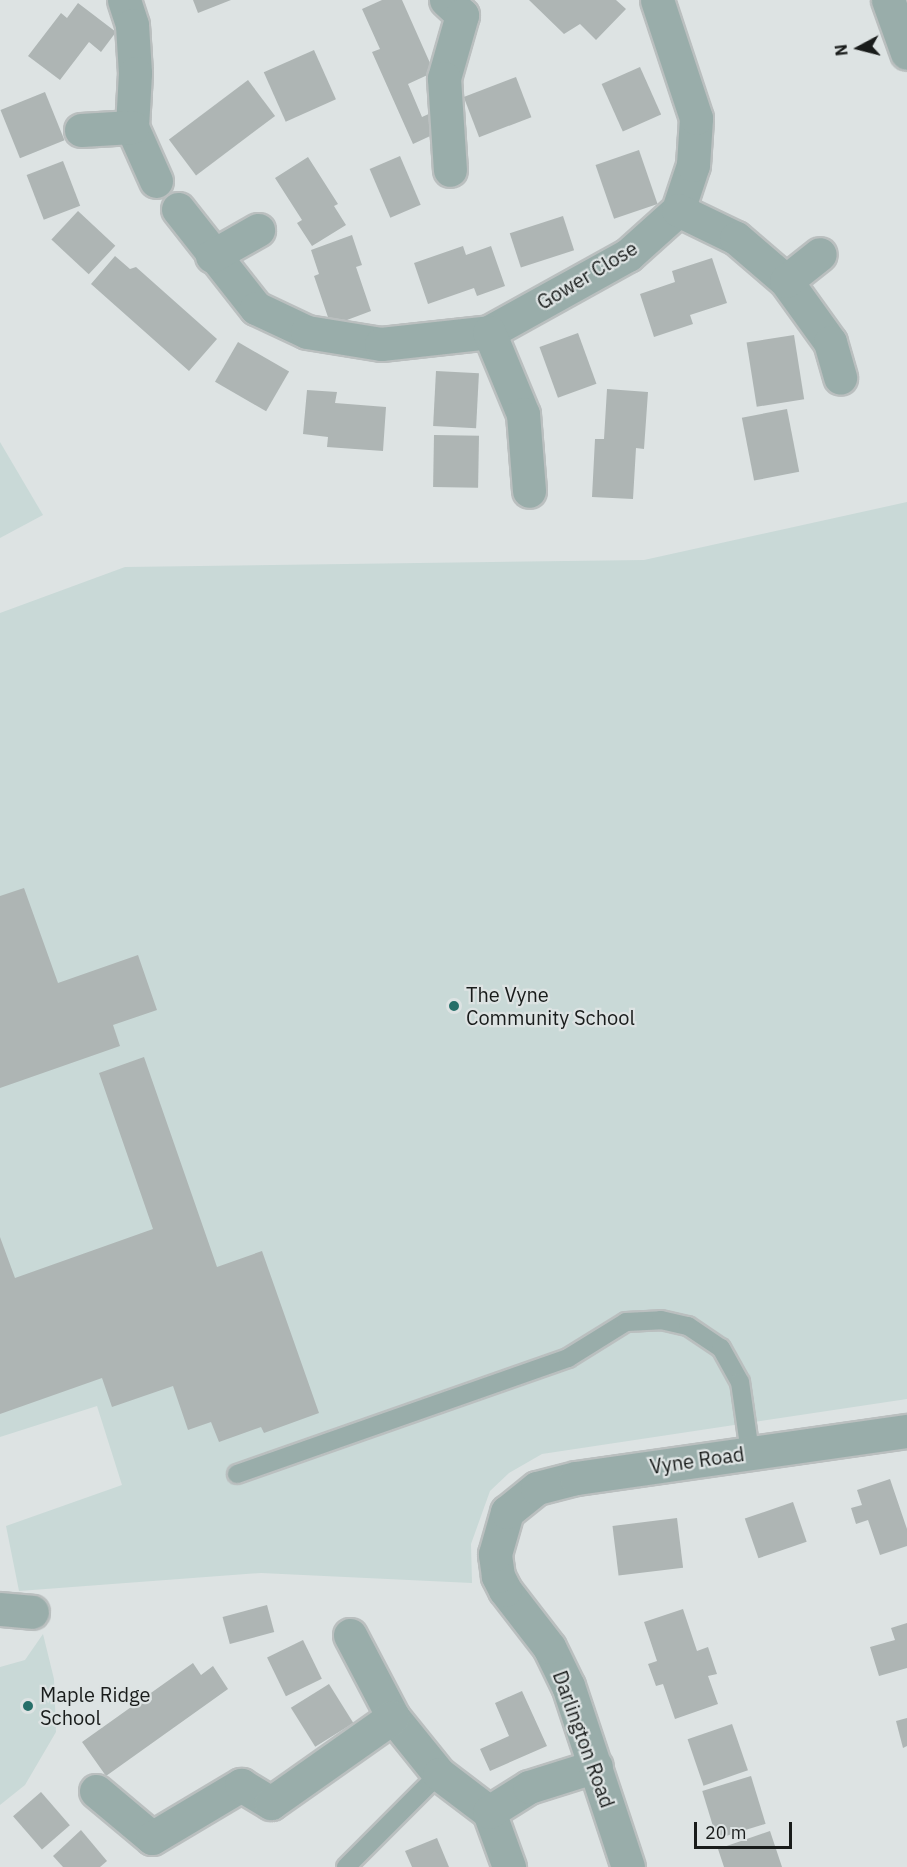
<!DOCTYPE html>
<style>
body{margin:0}
#map{position:relative;width:907px;height:1867px;overflow:hidden;background:#dde3e3;font-family:"IBM Plex Sans",sans-serif}
div>[style]{position:absolute}
.built>*{inset:0;background:#c9d9d7}
.building>*{inset:0;background:#aeb5b4;transform-origin:0 0}
.roads{filter:drop-shadow(2px 0 #babfbf) drop-shadow(-2px 0 #babfbf) drop-shadow(0 2px #babfbf) drop-shadow(0 -2px #babfbf)}
.service>*{height:18px;margin:-9px;padding:0 9px;transform-origin:9px;border-radius:9px;background:#99adaa}
.minor>*{height:33px;margin:-16.5px;padding:0 16.5px;transform-origin:16.5px;border-radius:16.5px;background:#99adaa}
.dots>*{width:16px;height:16px;translate:-50% -50%;box-sizing:border-box;border:3px solid #dde3e3;border-radius:50%}
span{translate:-50% -50%;white-space:nowrap;text-align:center;line-height:1.15;-webkit-text-stroke:4.5px #dde3e3;paint-order:stroke}
.street-label{font-size:20px;color:#191c1b}
.poi-label{font-size:20px;color:#191c1b}
.left{translate:0 -50%;text-align:left}
.north{position:absolute;left:829px;top:18px;width:60px;height:60px;-webkit-text-stroke:4px #dde3e3;paint-order:stroke;rotate:263deg;font-size:16px;font-weight:700;line-height:24px;text-align:center;color:#191c1b}
.north::after{content:'';display:block;margin:auto;width:21px;height:27px;background:#191c1b;clip-path:polygon(50% 0,100% 100%,50% 72%,0 100%)}
.scale{position:absolute;left:694px;top:1822px;width:98px;height:27px;box-sizing:border-box;border:3px solid #191c1b;border-top:0;padding-left:8px;font-size:18px;line-height:21px;white-space:nowrap;color:#191c1b;-webkit-text-stroke:4px #dde3e3;paint-order:stroke}
</style>
<div id="map">
<div class="built">
<i style="clip-path:polygon(0 442px,43px 515px,0 538px)"></i>
<i style="clip-path:polygon(907px 502px,907px 1399px,542px 1454px,509px 1473px,490px 1491px,471px 1544px,472px 1583px,261px 1573px,19px 1591px,6px 1526px,122px 1485px,97px 1406px,0 1437px,0 613px,125px 567px,644px 560px)"></i>
<i style="clip-path:polygon(43px 1634px,54px 1679px,56px 1732px,25px 1785px,0 1805px,0 1667px,25px 1660px)"></i>
</div>
<div class="building">
<i style="clip-path:polygon(193px 0,231px 0,198px 13px)"></i>
<i style="clip-path:polygon(382px 0,402px 0,434px 72px,408px 84px,422px 117px,433px 112px,441px 131px,413px 144px,372px 52px,380px 49px,362px 9px)"></i>
<i style="clip-path:polygon(529px 0,616px 0,626px 9px,596px 40px,580px 24px,564px 34px)"></i>
<i style="clip-path:polygon(78px 3px,116px 32px,101px 52px,89px 42px,60px 80px,28px 56px,61px 13px,67px 18px)"></i>
<i style="left:314px;top:50px;width:54px;height:55px;rotate:66deg"></i>
<i style="left:640px;top:67px;width:52px;height:42px;rotate:66deg"></i>
<i style="left:516px;top:77px;width:43px;height:56px;rotate:69deg"></i>
<i style="left:248px;top:80px;width:45px;height:99px;rotate:53deg"></i>
<i style="left:45px;top:92px;width:52px;height:48px;rotate:68deg"></i>
<i style="left:639px;top:150px;width:57px;height:46px;rotate:71deg"></i>
<i style="left:400px;top:156px;width:53px;height:33px;rotate:67deg"></i>
<i style="clip-path:polygon(308px 157px,338px 204px,334px 206px,346px 225px,312px 246px,297px 223px,302px 220px,275px 178px)"></i>
<i style="left:63px;top:161px;width:48px;height:39px;rotate:69deg"></i>
<i style="left:78px;top:211px;width:51px;height:39px;rotate:43deg"></i>
<i style="left:563px;top:216px;width:36px;height:56px;rotate:72deg"></i>
<i style="clip-path:polygon(352px 235px,362px 265px,356px 267px,371px 311px,331px 326px,314px 276px,319px 274px,311px 250px)"></i>
<i style="clip-path:polygon(463px 246px,466px 255px,491px 246px,505px 286px,477px 296px,474px 288px,428px 304px,414px 263px)"></i>
<i style="clip-path:polygon(115px 256px,130px 269px,136px 267px,217px 339px,189px 371px,91px 284px)"></i>
<i style="clip-path:polygon(712px 258px,727px 303px,690px 315px,693px 324px,654px 337px,640px 294px,675px 282px,672px 271px)"></i>
<i style="left:578px;top:333px;width:54px;height:41px;rotate:70deg"></i>
<i style="left:794px;top:335px;width:65px;height:48px;rotate:81deg"></i>
<i style="left:238px;top:342px;width:59px;height:46px;rotate:30deg"></i>
<i style="left:436px;top:371px;width:43px;height:55px;rotate:3deg"></i>
<i style="clip-path:polygon(607px 389px,648px 392px,644px 449px,636px 448px,633px 499px,592px 497px,595px 439px,604px 439px)"></i>
<i style="clip-path:polygon(307px 390px,337px 392px,335px 403px,386px 407px,383px 451px,327px 447px,328px 437px,303px 434px)"></i>
<i style="left:787px;top:409px;width:64px;height:46px;rotate:79deg"></i>
<i style="left:434px;top:435px;width:45px;height:52px;rotate:1deg"></i>
<i style="clip-path:polygon(24px 888px,58px 983px,138px 955px,157px 1010px,113px 1025px,120px 1046px,0 1088px,0 896px)"></i>
<i style="clip-path:polygon(144px 1057px,217px 1267px,262px 1251px,319px 1413px,264px 1433px,261px 1427px,219px 1442px,211px 1422px,188px 1430px,173px 1386px,112px 1407px,102px 1378px,0 1414px,0 1237px,15px 1278px,153px 1229px,99px 1073px)"></i>
<i style="clip-path:polygon(890px 1479px,907px 1529px,907px 1546px,880px 1555px,868px 1520px,856px 1524px,851px 1508px,862px 1505px,857px 1490px)"></i>
<i style="left:793px;top:1502px;width:42px;height:51px;rotate:71deg"></i>
<i style="left:677px;top:1518px;width:50px;height:65px;rotate:83deg"></i>
<i style="left:267px;top:1605px;width:28px;height:46px;rotate:75deg"></i>
<i style="clip-path:polygon(683px 1609px,697px 1651px,708px 1647px,717px 1674px,708px 1676px,718px 1704px,675px 1719px,663px 1684px,656px 1686px,648px 1664px,657px 1661px,644px 1622px)"></i>
<i style="clip-path:polygon(907px 1623px,907px 1668px,879px 1676px,870px 1647px,895px 1640px,891px 1628px)"></i>
<i style="left:303px;top:1640px;width:43px;height:40px;rotate:64deg"></i>
<i style="clip-path:polygon(193px 1663px,201px 1675px,213px 1666px,228px 1689px,106px 1776px,82px 1742px)"></i>
<i style="left:329px;top:1684px;width:46px;height:45px;rotate:58deg"></i>
<i style="clip-path:polygon(522px 1691px,547px 1746px,490px 1771px,480px 1749px,509px 1736px,495px 1703px)"></i>
<i style="clip-path:polygon(907px 1718px,907px 1746px,903px 1748px,896px 1721px)"></i>
<i style="left:732px;top:1724px;width:49px;height:47px;rotate:71deg"></i>
<i style="left:751px;top:1776px;width:50px;height:51px;rotate:73deg"></i>
<i style="left:41px;top:1792px;width:44px;height:37px;rotate:49deg"></i>
<i style="clip-path:polygon(81px 1830px,107px 1861px,100px 1867px,63px 1867px,53px 1856px)"></i>
<i style="clip-path:polygon(770px 1831px,782px 1867px,724px 1867px,718px 1849px)"></i>
<i style="clip-path:polygon(437px 1838px,449px 1867px,412px 1867px,405px 1851px)"></i>
</div>
<div class="roads">
<div class="service">
<i style="left:237px;top:1474px;width:351px;rotate:-19.3deg"></i>
<i style="left:568px;top:1358px;width:68px;rotate:-31.8deg"></i>
<i style="left:626px;top:1322px;width:35px;rotate:-3deg"></i>
<i style="left:661px;top:1320px;width:28px;rotate:13deg"></i>
<i style="left:688px;top:1326px;width:40px;rotate:34deg"></i>
<i style="left:721px;top:1348px;width:39px;rotate:61deg"></i>
<i style="left:740px;top:1382px;width:71px;rotate:81.9deg"></i>
<i style="left:346px;top:1867px;width:132px;rotate:-45deg"></i>
</div>
<div class="minor">
<i style="left:124px;top:0;width:26px;rotate:72deg"></i>
<i style="left:132px;top:25px;width:48px;rotate:86.4deg"></i>
<i style="left:135px;top:73px;width:54px;rotate:93.2deg"></i>
<i style="left:132px;top:127px;width:59px;rotate:66deg"></i>
<i style="left:446px;top:0;width:22px;rotate:43deg"></i>
<i style="left:462px;top:15px;width:66px;rotate:105.9deg"></i>
<i style="left:444px;top:78px;width:92px;rotate:86.3deg"></i>
<i style="left:888px;top:0;width:56px;rotate:70.3deg"></i>
<i style="left:81px;top:130px;width:51px;rotate:-3.4deg"></i>
<i style="left:178px;top:209px;width:126px;rotate:51.8deg"></i>
<i style="left:256px;top:308px;width:56px;rotate:25.2deg"></i>
<i style="left:307px;top:332px;width:75px;rotate:9.2deg"></i>
<i style="left:381px;top:344px;width:109px;rotate:-6.3deg"></i>
<i style="left:489px;top:332px;width:159px;rotate:-29deg"></i>
<i style="left:628px;top:255px;width:67px;rotate:-42deg"></i>
<i style="left:678px;top:210px;width:47px;rotate:-71.6deg"></i>
<i style="left:693px;top:165px;width:47px;rotate:-86.3deg"></i>
<i style="left:696px;top:118px;width:124px;rotate:-108.3deg"></i>
<i style="left:678px;top:210px;width:64px;rotate:25.8deg"></i>
<i style="left:736px;top:238px;width:66px;rotate:40.7deg"></i>
<i style="left:786px;top:281px;width:75px;rotate:54.2deg"></i>
<i style="left:830px;top:342px;width:37px;rotate:74deg"></i>
<i style="left:212px;top:256px;width:53px;rotate:-29.5deg"></i>
<i style="left:786px;top:281px;width:43px;rotate:-38.5deg"></i>
<i style="left:489px;top:332px;width:89px;rotate:67.5deg"></i>
<i style="left:523px;top:414px;width:77px;rotate:85.5deg"></i>
<i style="left:0;top:1609px;width:32px;rotate:5deg"></i>
<i style="left:350px;top:1635px;width:93px;rotate:62.3deg"></i>
<i style="left:393px;top:1717px;width:73px;rotate:51.1deg"></i>
<i style="left:439px;top:1774px;width:63px;rotate:37.2deg"></i>
<i style="left:489px;top:1812px;width:59px;rotate:70deg"></i>
<i style="left:96px;top:1791px;width:73px;rotate:40deg"></i>
<i style="left:152px;top:1838px;width:104px;rotate:-30.8deg"></i>
<i style="left:241px;top:1785px;width:35px;rotate:31deg"></i>
<i style="left:271px;top:1803px;width:149px;rotate:-35.2deg"></i>
<i style="left:489px;top:1812px;width:47px;rotate:-32deg"></i>
<i style="left:529px;top:1787px;width:70px;rotate:-17.4deg"></i>
<i style="left:628px;top:1867px;width:191px;rotate:-108.3deg"></i>
<i style="left:568px;top:1686px;width:43px;rotate:-116deg"></i>
<i style="left:549px;top:1647px;width:72px;rotate:-127.7deg"></i>
<i style="left:505px;top:1590px;width:16px;rotate:-117deg"></i>
<i style="left:498px;top:1576px;width:22px;rotate:-98deg"></i>
<i style="left:495px;top:1554px;width:44px;rotate:-74.1deg"></i>
<i style="left:507px;top:1512px;width:38px;rotate:-39deg"></i>
<i style="left:537px;top:1488px;width:40px;rotate:-14.4deg"></i>
<i style="left:576px;top:1478px;width:334px;rotate:-8.1deg"></i>
</div>
</div>
<div class="dots">
<i style="left:454px;top:1006px;background:#266f69"></i>
<i style="left:28px;top:1706px;background:#266f69"></i>
</div>
<div class="street-label">
<span style="left:587px;top:275px;rotate:-31deg">Gower Close</span>
<span style="left:697px;top:1460px;rotate:-8deg">Vyne Road</span>
<span style="left:584px;top:1739px;rotate:70deg">Darlington Road</span>
</div>
<div class="poi-label">
<span class="left" style="left:466px;top:1006px">The Vyne<br>Community School</span>
<span class="left" style="left:40px;top:1706px">Maple Ridge<br>School</span>
</div>
<div class="north">N</div>
<div class="scale">20 m</div>
</div>
